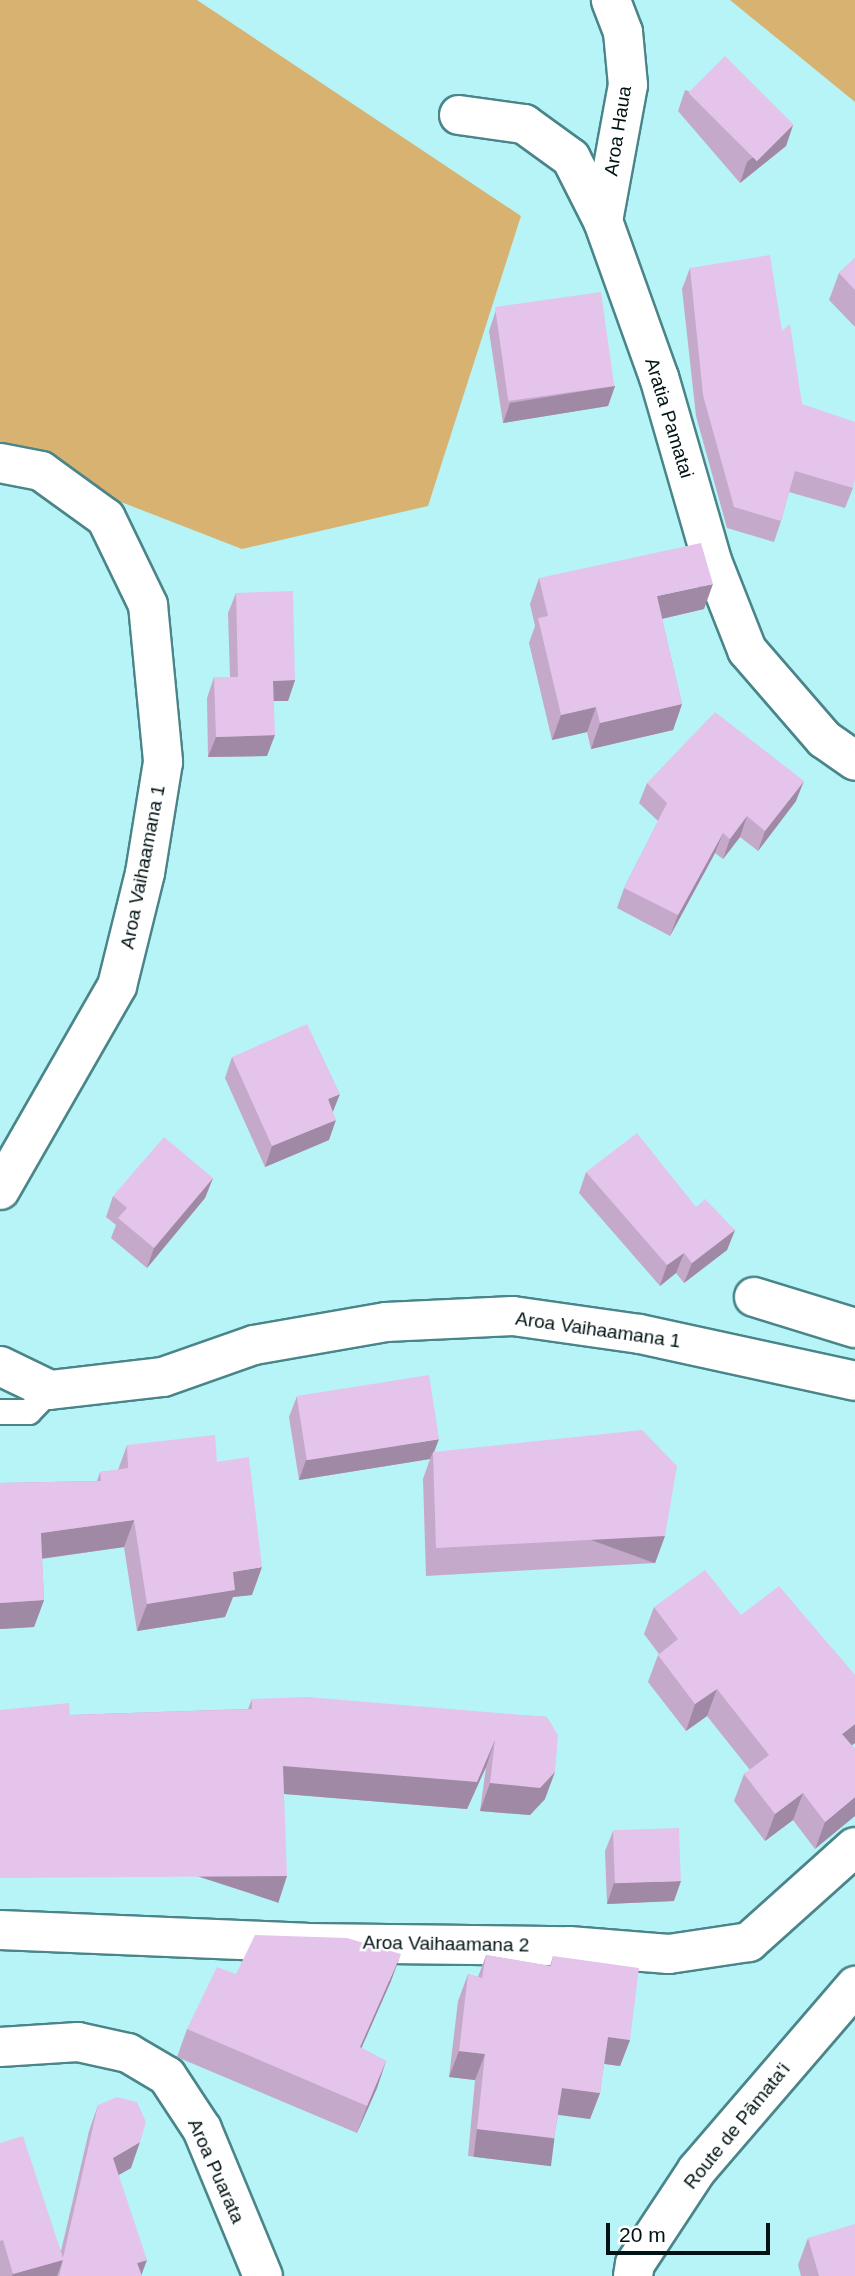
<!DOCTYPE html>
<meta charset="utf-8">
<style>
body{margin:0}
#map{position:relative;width:855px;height:2276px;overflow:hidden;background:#b6f4f8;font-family:Arial,sans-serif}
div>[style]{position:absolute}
.green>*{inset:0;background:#d8b270}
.roads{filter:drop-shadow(2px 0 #4a8589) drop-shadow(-2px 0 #4a8589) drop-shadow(0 2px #4a8589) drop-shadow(0 -2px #4a8589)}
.lane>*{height:24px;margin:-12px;padding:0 12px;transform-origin:12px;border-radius:12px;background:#fff}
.street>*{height:38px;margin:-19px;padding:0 19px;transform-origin:19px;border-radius:19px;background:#fff}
.secondary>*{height:38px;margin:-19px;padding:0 19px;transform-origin:19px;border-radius:19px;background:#fff}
.wall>*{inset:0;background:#c4a9ca}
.shaded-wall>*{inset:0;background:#a089a4;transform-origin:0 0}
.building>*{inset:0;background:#e4c4eb;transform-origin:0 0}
span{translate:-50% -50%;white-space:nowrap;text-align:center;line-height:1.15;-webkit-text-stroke:5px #fff;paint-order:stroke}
.street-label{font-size:19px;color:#001314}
.scale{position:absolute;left:606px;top:2223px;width:164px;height:32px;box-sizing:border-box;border:4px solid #001314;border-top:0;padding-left:9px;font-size:21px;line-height:24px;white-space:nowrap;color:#001314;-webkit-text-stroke:5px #fff;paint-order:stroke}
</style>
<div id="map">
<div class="green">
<i style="clip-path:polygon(0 0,197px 0,521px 216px,428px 506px,242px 549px,0 455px)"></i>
<i style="clip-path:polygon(730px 0,855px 0,855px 102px)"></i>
</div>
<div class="roads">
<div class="lane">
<i style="left:0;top:1412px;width:29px"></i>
<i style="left:29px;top:1412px;width:30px;rotate:-46deg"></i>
</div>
<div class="street">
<i style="left:459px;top:115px;width:66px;rotate:7.9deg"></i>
<i style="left:524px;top:124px;width:58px;rotate:35.9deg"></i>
<i style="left:571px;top:158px;width:71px;rotate:63.1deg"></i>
<i style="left:603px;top:221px;width:166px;rotate:70.3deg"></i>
<i style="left:659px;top:377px;width:191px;rotate:73.9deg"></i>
<i style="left:712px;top:561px;width:96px;rotate:68.5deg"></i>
<i style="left:747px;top:650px;width:118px;rotate:49.1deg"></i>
<i style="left:824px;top:739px;width:38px;rotate:35deg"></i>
<i style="left:603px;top:221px;width:138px;rotate:-79.6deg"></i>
<i style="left:628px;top:85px;width:53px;rotate:-95.4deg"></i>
<i style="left:623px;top:32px;width:34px;rotate:-111deg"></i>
<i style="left:0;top:463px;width:42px;rotate:11deg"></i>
<i style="left:41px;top:471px;width:80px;rotate:35.9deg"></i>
<i style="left:106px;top:518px;width:97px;rotate:64.2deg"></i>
<i style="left:148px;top:605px;width:158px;rotate:84.5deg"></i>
<i style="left:163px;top:762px;width:112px;rotate:99.2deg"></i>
<i style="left:145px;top:873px;width:116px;rotate:103.9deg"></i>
<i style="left:117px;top:986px;width:235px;rotate:119.8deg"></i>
<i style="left:754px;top:1297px;width:106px;rotate:17.1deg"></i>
<i style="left:0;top:1366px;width:55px;rotate:25.6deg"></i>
<i style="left:50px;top:1390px;width:114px;rotate:-6.6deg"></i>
<i style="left:163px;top:1377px;width:96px;rotate:-19.4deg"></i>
<i style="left:254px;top:1345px;width:134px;rotate:-9.9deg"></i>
<i style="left:386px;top:1322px;width:127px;rotate:-2.7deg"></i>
<i style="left:513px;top:1316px;width:128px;rotate:8.1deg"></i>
<i style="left:640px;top:1334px;width:220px;rotate:12.3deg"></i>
<i style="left:0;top:1930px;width:306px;rotate:2.4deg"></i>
<i style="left:306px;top:1943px;width:263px;rotate:0.7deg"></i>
<i style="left:569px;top:1946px;width:100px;rotate:4.6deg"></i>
<i style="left:669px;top:1954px;width:81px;rotate:-8.5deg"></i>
<i style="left:749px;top:1942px;width:142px;rotate:-41.9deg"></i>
<i style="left:0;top:2047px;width:78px;rotate:-3.7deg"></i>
<i style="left:78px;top:2042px;width:51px;rotate:12.4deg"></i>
<i style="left:128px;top:2053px;width:45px;rotate:30.5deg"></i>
<i style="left:167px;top:2076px;width:64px;rotate:56.6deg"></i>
<i style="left:202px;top:2129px;width:159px;rotate:67.5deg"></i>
</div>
<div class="secondary">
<i style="left:633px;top:2276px;width:12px;rotate:-81deg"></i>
<i style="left:635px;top:2264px;width:113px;rotate:-56.6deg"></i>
<i style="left:697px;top:2170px;width:243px;rotate:-49.3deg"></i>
</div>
</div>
<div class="wall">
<i style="clip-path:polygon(685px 90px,793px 125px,786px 146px,740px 183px,678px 111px)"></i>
<i style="clip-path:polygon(855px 258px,855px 327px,829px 300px,839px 273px)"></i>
<i style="clip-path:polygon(690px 268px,782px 331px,802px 404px,853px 488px,845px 508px,789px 492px,781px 521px,774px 542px,727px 528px,696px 416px,682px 289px)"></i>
<i style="clip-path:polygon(496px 310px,615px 386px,608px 406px,503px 423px,489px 331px)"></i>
<i style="clip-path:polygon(539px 578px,704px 609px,662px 619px,682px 704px,673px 730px,591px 749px,587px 732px,552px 740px,529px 643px,535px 626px,530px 604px)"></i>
<i style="clip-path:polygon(236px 593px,295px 680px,288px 701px,274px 701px,267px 756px,208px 757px,207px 698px,214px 677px,230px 677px,228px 613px)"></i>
<i style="clip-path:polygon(647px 783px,796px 801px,758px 851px,740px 837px,723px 859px,715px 853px,670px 936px,617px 908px,624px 888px,658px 821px,639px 803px)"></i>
<i style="clip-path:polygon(232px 1057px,333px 1112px,329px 1140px,265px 1167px,225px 1078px)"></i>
<i style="clip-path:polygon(586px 1172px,696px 1207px,735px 1230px,727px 1250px,684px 1283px,676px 1273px,660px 1286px,579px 1193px)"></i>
<i style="clip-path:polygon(213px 1178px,205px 1198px,147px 1268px,111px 1238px,116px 1225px,106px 1217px,113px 1196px)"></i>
<i style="clip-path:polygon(297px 1396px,434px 1452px,655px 1563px,426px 1576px,423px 1479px,430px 1459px,299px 1480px,289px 1417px)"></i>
<i style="clip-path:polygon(127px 1445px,217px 1462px,252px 1595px,233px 1597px,225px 1617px,137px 1631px,124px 1547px,42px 1559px,44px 1600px,34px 1627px,0 1629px,0 1483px,97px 1481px,100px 1472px,118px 1470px)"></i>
<i style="clip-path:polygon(654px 1607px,741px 1615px,855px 1749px,815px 1849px,793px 1820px,765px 1841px,734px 1801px,744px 1774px,750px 1770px,707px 1716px,686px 1731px,648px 1682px,658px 1655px,659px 1654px,644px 1634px)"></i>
<i style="clip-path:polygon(252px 1699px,547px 1717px,545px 1799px,530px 1815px,480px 1811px,486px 1767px,467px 1809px,284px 1794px,278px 1903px,70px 1715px,248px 1709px)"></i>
<i style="clip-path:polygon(613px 1831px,674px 1901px,607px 1904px,605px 1851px)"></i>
<i style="clip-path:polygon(486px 1955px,550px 1966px,553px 1956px,630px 2040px,620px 2066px,604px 2064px,600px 2093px,590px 2119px,558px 2115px,554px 2138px,545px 2165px,468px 2156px,475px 2080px,449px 2077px,458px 2001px,468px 1974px,478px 1977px)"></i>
<i style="clip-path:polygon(236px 1974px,391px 1981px,361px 2048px,386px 2061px,377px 2088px,357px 2133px,177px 2057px,187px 2029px)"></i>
<i style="clip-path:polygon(98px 2105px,131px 2168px,118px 2175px,142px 2276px,0 2276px,0 2143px,61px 2251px,89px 2131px)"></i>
<i style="clip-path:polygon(808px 2238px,855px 2276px,801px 2276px,798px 2265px)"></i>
</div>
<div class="shaded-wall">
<i style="clip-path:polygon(793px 125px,786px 146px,740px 183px,747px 162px)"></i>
<i style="clip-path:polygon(615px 386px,608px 406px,503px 423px,510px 403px)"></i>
<i style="clip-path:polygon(713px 584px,704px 609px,648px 622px,657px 596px)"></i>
<i style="clip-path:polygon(295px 680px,288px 701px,266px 701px,273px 681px)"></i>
<i style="clip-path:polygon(682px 704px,673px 730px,591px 749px,600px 723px)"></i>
<i style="clip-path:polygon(596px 707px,587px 732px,552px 740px,561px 715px)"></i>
<i style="clip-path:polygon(275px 735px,267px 756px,208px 757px,216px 737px)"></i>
<i style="clip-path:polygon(804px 781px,796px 801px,758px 851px,765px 831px)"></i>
<i style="clip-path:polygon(747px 816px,740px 837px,723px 859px,730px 839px)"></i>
<i style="clip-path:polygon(723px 833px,715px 853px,670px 936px,678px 915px)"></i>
<i style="clip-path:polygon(340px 1094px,332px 1114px,328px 1099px)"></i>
<i style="clip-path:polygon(336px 1120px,329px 1140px,265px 1167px,272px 1146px)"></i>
<i style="clip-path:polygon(213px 1178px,205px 1198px,147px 1268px,154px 1248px)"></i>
<i style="clip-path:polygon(735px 1230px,727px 1250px,684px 1283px,692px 1263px)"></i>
<i style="clip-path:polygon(684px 1253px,676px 1273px,660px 1286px,667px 1265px)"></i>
<i style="clip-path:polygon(439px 1439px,433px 1455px,433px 1452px,430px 1459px,299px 1480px,306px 1460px)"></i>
<i style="clip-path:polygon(134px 1520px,124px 1547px,31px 1560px,41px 1533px)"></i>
<i style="left:665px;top:1536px;width:29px;height:229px;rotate:110deg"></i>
<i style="clip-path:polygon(262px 1567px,252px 1595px,233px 1597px,225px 1617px,137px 1631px,147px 1604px,233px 1572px)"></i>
<i style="clip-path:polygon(44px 1600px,34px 1627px,0 1629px,0 1603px)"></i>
<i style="clip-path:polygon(717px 1689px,707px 1716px,686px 1731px,695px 1704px)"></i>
<i style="clip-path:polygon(855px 1724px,855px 1743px,832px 1761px,842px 1734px)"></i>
<i style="clip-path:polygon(495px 1740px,486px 1767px,467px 1809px,273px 1793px,283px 1766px)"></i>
<i style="clip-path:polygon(555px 1772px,545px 1799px,530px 1815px,480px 1811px,490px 1783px)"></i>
<i style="clip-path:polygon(803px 1793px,793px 1820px,765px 1841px,775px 1814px)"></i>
<i style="clip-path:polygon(855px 1797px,855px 1816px,815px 1849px,825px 1822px)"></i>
<i style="left:287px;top:1876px;width:28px;height:287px;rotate:108deg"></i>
<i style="clip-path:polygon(681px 1881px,674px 1901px,607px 1904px,614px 1883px)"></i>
<i style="clip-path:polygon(401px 1954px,391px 1981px,350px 2074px,360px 2047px)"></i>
<i style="clip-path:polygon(608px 2037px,630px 2040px,620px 2066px,598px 2063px)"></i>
<i style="clip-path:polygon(459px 2051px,485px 2054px,475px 2080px,449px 2077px)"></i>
<i style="clip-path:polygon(386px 2061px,377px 2088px,357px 2133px,367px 2106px)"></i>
<i style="clip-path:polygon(562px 2088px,600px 2093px,590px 2119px,553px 2114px)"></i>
<i style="left:477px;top:2129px;width:78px;height:28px;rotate:7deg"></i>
<i style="clip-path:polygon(140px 2142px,131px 2168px,103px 2184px,113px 2158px)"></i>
<i style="clip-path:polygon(63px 2260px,57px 2276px,12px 2276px,13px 2274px)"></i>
<i style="clip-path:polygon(147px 2260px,141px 2276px,137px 2263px)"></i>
</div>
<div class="building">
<i style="left:725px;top:56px;width:97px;height:52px;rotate:45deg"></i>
<i style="clip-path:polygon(770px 255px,782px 331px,790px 324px,802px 404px,855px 422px,855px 479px,853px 488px,795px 471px,781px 521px,734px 507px,703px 395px,690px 268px)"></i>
<i style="clip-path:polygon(855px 258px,855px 290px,839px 273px)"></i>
<i style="left:601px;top:292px;width:95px;height:107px;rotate:82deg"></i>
<i style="clip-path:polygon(701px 543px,713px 584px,657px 596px,682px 704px,600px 723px,596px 707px,561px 715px,538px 618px,548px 616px,539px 578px)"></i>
<i style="clip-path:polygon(293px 591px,295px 680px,273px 681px,275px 735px,216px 737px,214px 677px,238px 677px,236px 593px)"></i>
<i style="clip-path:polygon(715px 712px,804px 781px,765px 831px,747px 816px,730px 839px,723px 833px,678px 915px,624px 888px,667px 803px,647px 783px)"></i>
<i style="clip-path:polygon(307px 1024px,340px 1094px,328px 1099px,336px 1120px,272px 1146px,232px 1057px)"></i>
<i style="clip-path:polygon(637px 1133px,696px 1207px,705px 1199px,735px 1230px,692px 1263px,684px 1253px,667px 1265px,586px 1172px)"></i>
<i style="clip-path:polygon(164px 1137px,213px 1178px,154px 1248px,118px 1218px,127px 1208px,113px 1196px)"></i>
<i style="left:429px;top:1375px;width:65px;height:134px;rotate:81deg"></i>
<i style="clip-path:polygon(642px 1430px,677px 1466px,665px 1536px,436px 1548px,433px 1452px)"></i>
<i style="clip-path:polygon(215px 1435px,217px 1462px,249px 1457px,262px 1567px,233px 1572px,235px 1590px,147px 1604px,134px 1520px,41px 1533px,44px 1600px,0 1603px,0 1483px,101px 1481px,100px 1472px,128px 1468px,127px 1445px)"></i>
<i style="clip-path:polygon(705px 1570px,741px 1615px,779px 1586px,855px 1675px,855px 1724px,842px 1734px,855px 1749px,855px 1797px,825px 1822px,803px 1793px,775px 1814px,744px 1774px,769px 1755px,717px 1689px,695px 1704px,658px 1655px,678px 1639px,654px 1607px)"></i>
<i style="clip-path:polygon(307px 1697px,547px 1717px,558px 1735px,555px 1772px,540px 1788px,490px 1783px,495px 1740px,477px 1782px,283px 1766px,287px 1876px,0 1878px,0 1710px,69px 1703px,70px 1715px,252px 1709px,252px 1699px)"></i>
<i style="left:679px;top:1828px;width:53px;height:66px;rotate:88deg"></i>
<i style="clip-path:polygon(255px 1935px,347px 1938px,401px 1954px,360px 2047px,386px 2061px,367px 2106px,187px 2029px,217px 1967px,236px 1974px)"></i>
<i style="clip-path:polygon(486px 1955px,551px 1966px,553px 1956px,639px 1968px,630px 2040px,608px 2037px,600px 2093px,562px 2088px,554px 2138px,477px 2129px,485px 2054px,459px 2051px,468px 1974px,482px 1978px)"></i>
<i style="clip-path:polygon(117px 2097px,137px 2102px,146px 2122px,140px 2142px,113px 2158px,147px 2260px,137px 2263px,142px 2276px,59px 2276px,63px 2260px,13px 2274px,3px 2240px,0 2241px,0 2143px,23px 2136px,63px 2258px,98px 2105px)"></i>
<i style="clip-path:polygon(855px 2224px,855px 2276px,819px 2276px,808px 2238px)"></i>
</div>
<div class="street-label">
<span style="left:618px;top:131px;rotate:-81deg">Aroa Haua</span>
<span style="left:669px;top:418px;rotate:73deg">Aratia Pamatai</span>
<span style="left:143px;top:867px;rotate:-79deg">Aroa Vaihaamana 1</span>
<span style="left:598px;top:1330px;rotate:8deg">Aroa Vaihaamana 1</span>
<span style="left:446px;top:1944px;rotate:1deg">Aroa Vaihaamana 2</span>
<span style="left:737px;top:2126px;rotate:-51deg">Route de Pāmata'i</span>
<span style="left:216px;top:2171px;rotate:66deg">Aroa Puarata</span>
</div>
<div class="scale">20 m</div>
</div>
